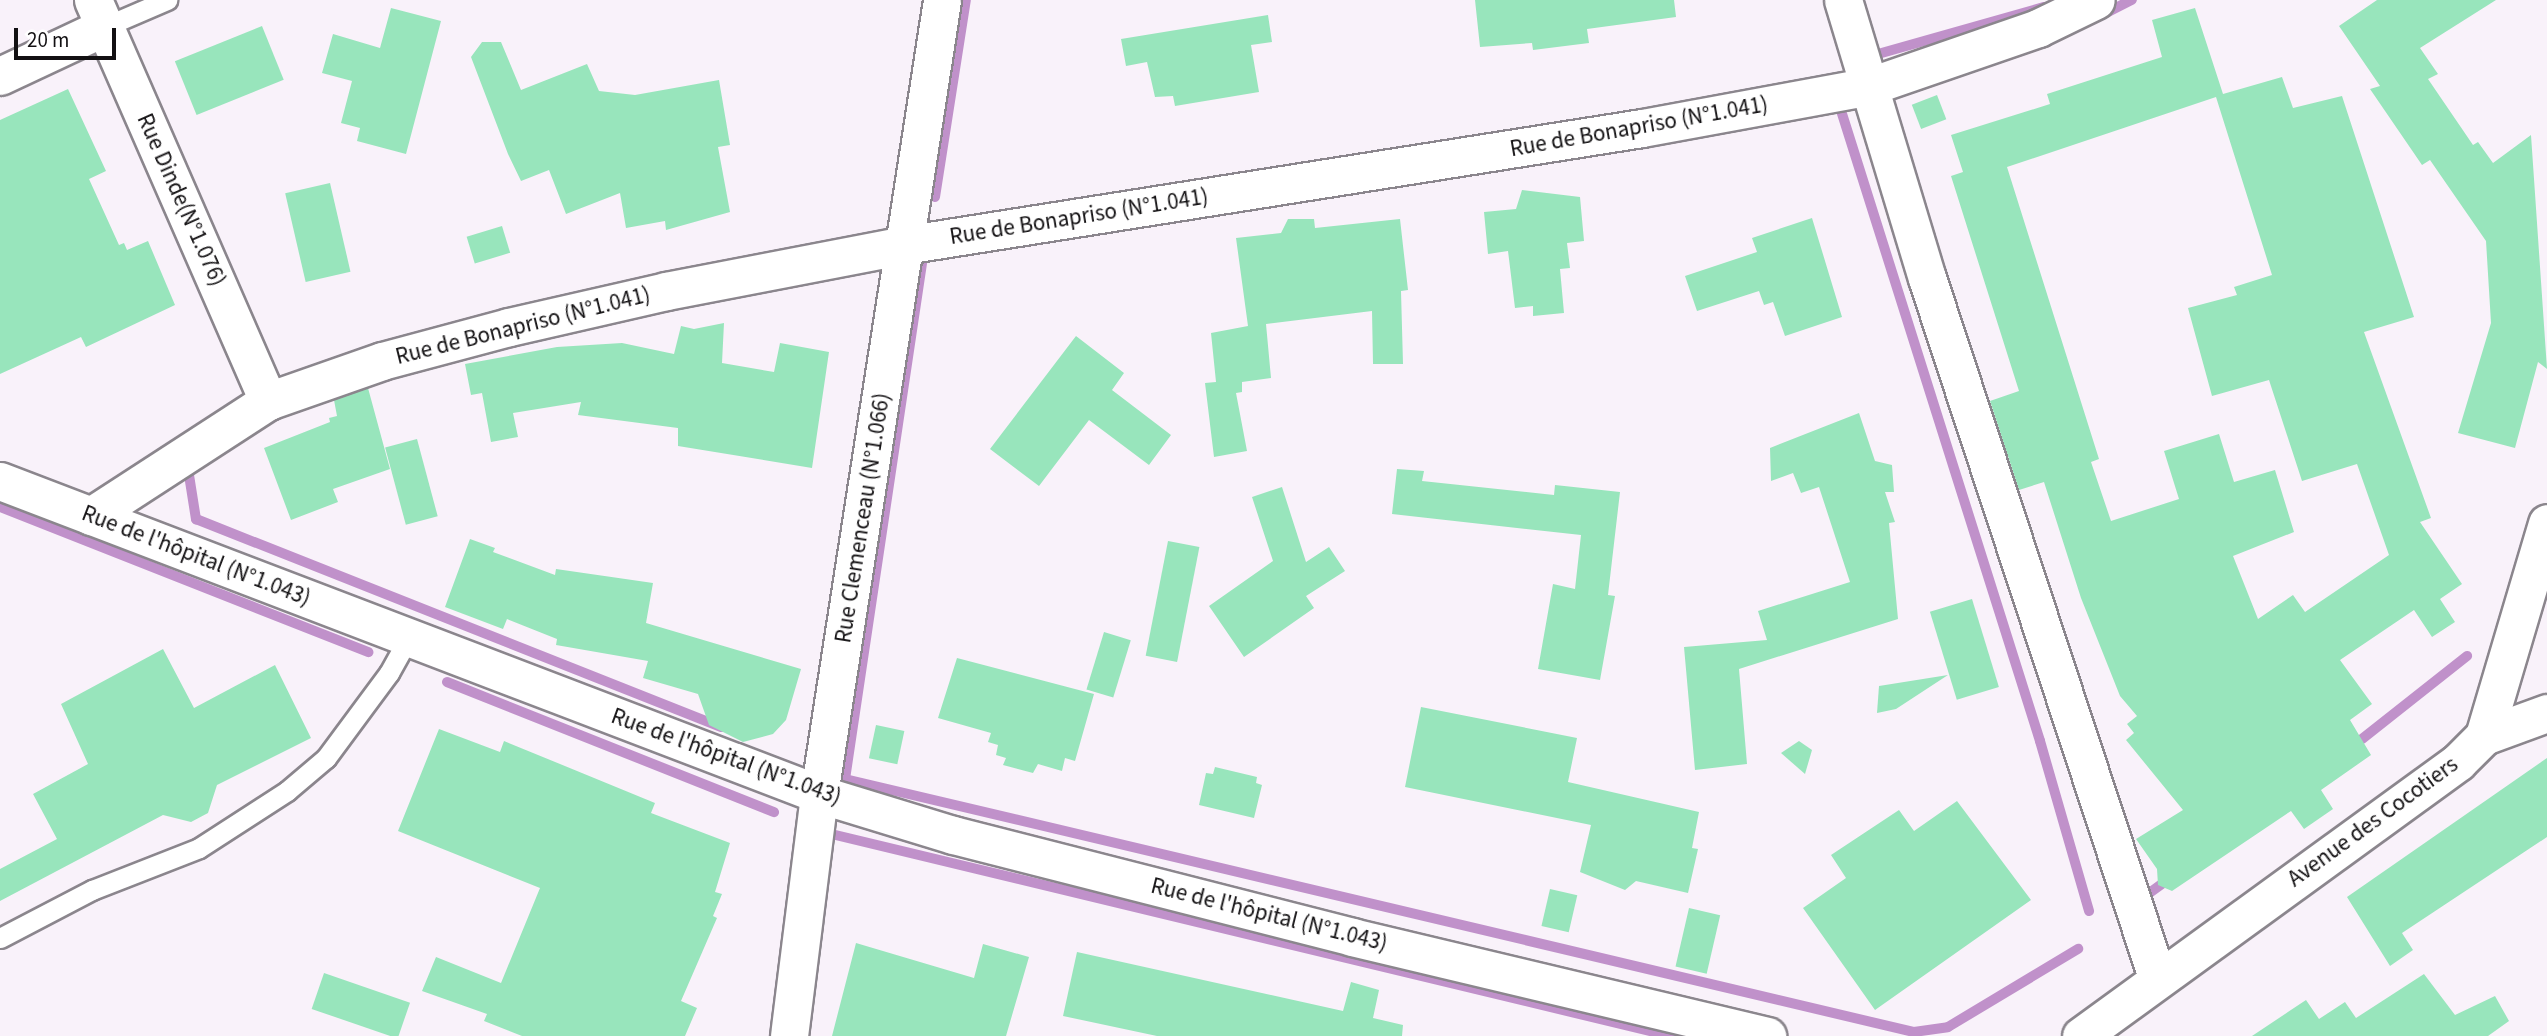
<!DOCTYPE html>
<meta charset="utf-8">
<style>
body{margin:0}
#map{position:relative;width:2547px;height:1036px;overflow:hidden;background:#f9f2fa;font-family:"Source Sans 3",sans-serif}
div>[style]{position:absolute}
.stream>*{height:10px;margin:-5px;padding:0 5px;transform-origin:5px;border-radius:5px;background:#c091ca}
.building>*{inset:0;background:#98e5bc;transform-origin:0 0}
.roads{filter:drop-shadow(2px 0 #8b868d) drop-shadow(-2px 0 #8b868d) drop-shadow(0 2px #8b868d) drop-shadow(0 -2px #8b868d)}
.service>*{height:19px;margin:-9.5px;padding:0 9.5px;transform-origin:9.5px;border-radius:9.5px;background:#fff}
.minor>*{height:37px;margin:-18.5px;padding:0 18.5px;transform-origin:18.5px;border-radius:18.5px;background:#fff}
span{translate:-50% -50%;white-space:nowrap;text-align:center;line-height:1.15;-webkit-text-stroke:5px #fff;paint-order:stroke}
.street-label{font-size:23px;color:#121012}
.scale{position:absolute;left:14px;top:28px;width:102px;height:32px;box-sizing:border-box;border:4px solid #121012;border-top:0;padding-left:9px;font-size:21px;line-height:24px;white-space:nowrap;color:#121012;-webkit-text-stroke:5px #fff;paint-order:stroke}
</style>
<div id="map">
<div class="stream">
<i style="left:2098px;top:17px;width:38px;rotate:-27deg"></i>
<i style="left:1878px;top:54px;width:173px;rotate:-15.8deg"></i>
<i style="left:1838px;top:101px;width:671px;rotate:72.48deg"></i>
<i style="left:2040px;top:741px;width:177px;rotate:73.9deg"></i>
<i style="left:935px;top:197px;width:199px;rotate:-81.1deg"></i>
<i style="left:924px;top:250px;width:535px;rotate:98.49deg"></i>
<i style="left:845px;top:779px;width:1099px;rotate:13.32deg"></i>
<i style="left:1914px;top:1032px;width:34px;rotate:-8deg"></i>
<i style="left:1948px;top:1027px;width:152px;rotate:-31deg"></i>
<i style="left:189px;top:475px;width:45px;rotate:81deg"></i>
<i style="left:196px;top:519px;width:565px;rotate:21.61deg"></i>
<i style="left:0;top:507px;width:396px;rotate:21.5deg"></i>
<i style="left:447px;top:682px;width:352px;rotate:21.7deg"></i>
<i style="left:2362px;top:739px;width:134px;rotate:-38.3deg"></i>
<i style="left:823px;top:832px;width:872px;rotate:13.53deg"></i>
<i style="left:2141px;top:884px;width:12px;rotate:55deg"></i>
<i style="left:2148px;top:894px;width:24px;rotate:-36deg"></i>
</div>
<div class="building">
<i style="clip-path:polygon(1475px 0,1674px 0,1676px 17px,1587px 29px,1589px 43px,1533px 50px,1532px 43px,1480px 47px)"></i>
<i style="clip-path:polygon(2377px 0,2496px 0,2420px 48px,2438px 74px,2428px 79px,2473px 145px,2478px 142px,2493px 163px,2531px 135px,2547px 369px,2538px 362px,2515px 448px,2458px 433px,2491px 323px,2486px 241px,2430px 160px,2422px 165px,2370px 89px,2380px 86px,2339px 26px)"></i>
<i style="clip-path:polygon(391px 8px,441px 21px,406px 154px,357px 141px,360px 128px,341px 123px,352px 81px,322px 73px,333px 34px,380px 48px)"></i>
<i style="clip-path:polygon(evenodd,2195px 8px,2223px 94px,2282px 77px,2293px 108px,2342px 96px,2414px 317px,2364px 332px,2431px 518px,2420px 522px,2462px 584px,2440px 599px,2455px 622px,2432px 637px,2414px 610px,2340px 660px,2372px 704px,2350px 720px,2371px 755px,2321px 790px,2333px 809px,2304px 829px,2291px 811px,2172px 891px,2158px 885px,2157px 869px,2136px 839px,2183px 810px,2126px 740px,2134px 733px,2127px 724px,2137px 716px,2120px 696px,2081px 598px,2044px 482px,2019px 490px,1990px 401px,2019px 391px,1951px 176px,1963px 172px,1951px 135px,2050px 104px,2047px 94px,2162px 57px,2152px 20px,2195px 8px,2216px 97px,2272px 275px,2234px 287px,2237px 295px,2188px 308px,2212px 396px,2269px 380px,2302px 481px,2357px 464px,2389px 555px,2305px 612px,2293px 595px,2258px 619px,2233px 556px,2294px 532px,2275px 470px,2234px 482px,2219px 434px,2164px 451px,2179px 499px,2111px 521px,2091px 462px,2099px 459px,2007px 167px,2216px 97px)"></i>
<i style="clip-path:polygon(1268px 15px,1272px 42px,1251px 45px,1259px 92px,1175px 106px,1173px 96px,1155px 97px,1147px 62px,1126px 66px,1121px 39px)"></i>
<i style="left:262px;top:26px;width:58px;height:94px;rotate:68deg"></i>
<i style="clip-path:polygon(482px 42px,501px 42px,521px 90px,587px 64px,599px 91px,635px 95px,719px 80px,730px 145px,718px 147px,730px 212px,666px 230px,665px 221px,626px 228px,620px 193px,566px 214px,549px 170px,521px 181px,508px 154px,471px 57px)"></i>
<i style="clip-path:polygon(68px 89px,106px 171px,89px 179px,119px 245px,124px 243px,127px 250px,148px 241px,175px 305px,86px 347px,81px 337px,0 374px,0 120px)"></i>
<i style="left:1937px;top:95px;width:26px;height:27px;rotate:69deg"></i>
<i style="left:330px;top:183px;width:91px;height:46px;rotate:77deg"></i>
<i style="clip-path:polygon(1522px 190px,1580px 197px,1584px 241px,1567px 243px,1570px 268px,1560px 269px,1564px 313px,1533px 316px,1533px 306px,1515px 308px,1508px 251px,1488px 254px,1484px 212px,1516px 209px)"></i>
<i style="clip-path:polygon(1812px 218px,1842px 317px,1785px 336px,1773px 302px,1764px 305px,1759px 291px,1697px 311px,1685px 276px,1757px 252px,1752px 238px)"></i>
<i style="clip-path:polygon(1288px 219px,1314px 219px,1315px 228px,1400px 219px,1408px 290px,1401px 291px,1403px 364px,1373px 364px,1372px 311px,1266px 324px,1271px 378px,1242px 382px,1242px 392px,1236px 393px,1247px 451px,1214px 457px,1205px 383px,1216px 382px,1211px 333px,1248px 326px,1236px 238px,1281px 233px)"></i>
<i style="left:502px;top:226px;width:28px;height:37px;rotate:73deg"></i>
<i style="clip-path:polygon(724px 323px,722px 363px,774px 372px,780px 343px,829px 352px,812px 468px,678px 446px,678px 428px,578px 415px,581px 402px,513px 413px,518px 437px,491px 442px,482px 393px,471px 395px,465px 364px,557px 347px,622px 343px,674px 354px,681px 326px,694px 329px)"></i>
<i style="clip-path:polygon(1076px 336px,1124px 373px,1112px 390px,1171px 435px,1149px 465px,1089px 420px,1039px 486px,990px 449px)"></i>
<i style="clip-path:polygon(368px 388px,390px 469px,333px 489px,338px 502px,291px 520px,264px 448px,330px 422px,329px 418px,337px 416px,334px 400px)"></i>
<i style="clip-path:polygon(1859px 413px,1875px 461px,1892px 465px,1894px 492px,1885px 492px,1895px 522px,1889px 523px,1898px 619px,1739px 669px,1747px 764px,1695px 770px,1684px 647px,1767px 640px,1758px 611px,1850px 582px,1819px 487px,1801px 493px,1793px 473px,1771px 481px,1770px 448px)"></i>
<i style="left:417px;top:439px;width:80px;height:33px;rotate:75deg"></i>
<i style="clip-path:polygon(1397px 469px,1424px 471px,1422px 481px,1554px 495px,1555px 485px,1620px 492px,1608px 595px,1615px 596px,1600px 680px,1538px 669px,1553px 584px,1575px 589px,1581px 535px,1392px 514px)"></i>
<i style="clip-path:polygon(1282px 487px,1306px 562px,1329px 547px,1345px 571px,1306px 596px,1314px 608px,1244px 657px,1209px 606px,1273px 561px,1252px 497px)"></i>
<i style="clip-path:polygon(470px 539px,495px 548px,493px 552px,555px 575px,556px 569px,653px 583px,646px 623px,801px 669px,786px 720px,773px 734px,743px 742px,709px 725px,698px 694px,643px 678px,648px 661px,556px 645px,557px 639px,507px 619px,503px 629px,445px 607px)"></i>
<i style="left:1168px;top:541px;width:32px;height:117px;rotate:11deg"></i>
<i style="left:1972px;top:599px;width:92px;height:44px;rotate:73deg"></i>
<i style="left:1104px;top:632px;width:28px;height:60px;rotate:17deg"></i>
<i style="clip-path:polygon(163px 649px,194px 708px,275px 665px,311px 738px,217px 785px,208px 813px,191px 822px,163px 815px,0 901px,0 869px,57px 839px,33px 794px,88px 764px,61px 704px)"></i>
<i style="clip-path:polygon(957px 658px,1094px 694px,1075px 761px,1065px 758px,1062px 771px,1038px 764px,1033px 773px,1003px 765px,1006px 758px,996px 755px,998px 745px,988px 742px,991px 733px,938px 718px)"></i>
<i style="clip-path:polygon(1948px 675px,1896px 709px,1877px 713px,1879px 686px)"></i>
<i style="clip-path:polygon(1421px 707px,1577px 738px,1568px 782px,1699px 812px,1692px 848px,1698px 849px,1688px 893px,1636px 881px,1625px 890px,1580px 872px,1591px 825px,1405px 787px)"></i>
<i style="left:876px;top:725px;width:29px;height:34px;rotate:12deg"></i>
<i style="clip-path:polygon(439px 729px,500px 752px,504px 741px,655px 803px,651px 813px,730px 843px,715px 892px,722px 894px,713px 916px,717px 918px,681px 1001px,697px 1008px,685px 1036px,522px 1036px,484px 1021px,487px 1014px,422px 991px,436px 957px,501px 983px,540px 888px,398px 831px)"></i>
<i style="clip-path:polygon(1799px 741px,1812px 750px,1805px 774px,1781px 753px)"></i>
<i style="clip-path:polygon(2547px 758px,2547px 837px,2402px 933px,2413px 950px,2390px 966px,2347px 897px)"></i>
<i style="clip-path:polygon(1215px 767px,1257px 777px,1256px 783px,1262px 785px,1254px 818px,1199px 805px,1206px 773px,1213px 774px)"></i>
<i style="clip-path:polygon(1957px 801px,2031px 900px,1875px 1010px,1803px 908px,1846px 878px,1831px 855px,1899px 810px,1914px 831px)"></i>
<i style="left:1550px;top:889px;width:28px;height:38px;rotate:13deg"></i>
<i style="left:1689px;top:908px;width:32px;height:60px;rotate:13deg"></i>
<i style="clip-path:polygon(856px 943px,974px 978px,983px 944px,1029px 957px,1006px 1036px,832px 1036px)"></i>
<i style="clip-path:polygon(1077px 952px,1343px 1011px,1351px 982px,1379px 990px,1373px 1018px,1403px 1025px,1402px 1036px,1157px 1036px,1063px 1016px)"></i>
<i style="left:324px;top:973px;width:91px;height:38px;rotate:19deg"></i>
<i style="clip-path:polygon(2424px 974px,2455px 1015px,2495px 996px,2509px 1021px,2488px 1036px,2252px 1036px,2306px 1000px,2319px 1019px,2345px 1002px,2356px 1018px)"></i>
</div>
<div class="roads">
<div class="service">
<i style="left:104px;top:27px;width:69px;rotate:-23.2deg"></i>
<i style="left:0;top:938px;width:104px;rotate:-27.6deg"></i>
<i style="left:92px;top:890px;width:115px;rotate:-21.4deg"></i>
<i style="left:199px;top:848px;width:105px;rotate:-32.9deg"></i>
<i style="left:287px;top:791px;width:51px;rotate:-40.2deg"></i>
<i style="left:326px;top:758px;width:106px;rotate:-53.5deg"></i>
<i style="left:389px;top:673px;width:41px;rotate:-60.9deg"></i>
</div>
<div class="minor">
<i style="left:93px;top:0;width:438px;rotate:66.4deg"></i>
<i style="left:1843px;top:0;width:290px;rotate:73.2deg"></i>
<i style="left:1927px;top:278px;width:736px;rotate:71.79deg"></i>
<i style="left:0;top:76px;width:115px;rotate:-25.2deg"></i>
<i style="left:0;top:481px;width:877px;rotate:20.92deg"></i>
<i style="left:819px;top:794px;width:140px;rotate:17deg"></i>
<i style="left:953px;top:835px;width:412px;rotate:14.3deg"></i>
<i style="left:1352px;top:937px;width:427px;rotate:13.4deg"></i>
<i style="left:91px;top:516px;width:211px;rotate:-33deg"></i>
<i style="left:268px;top:401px;width:121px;rotate:-19.3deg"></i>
<i style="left:382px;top:361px;width:131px;rotate:-15deg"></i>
<i style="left:509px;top:327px;width:161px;rotate:-12.9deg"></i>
<i style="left:666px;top:291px;width:242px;rotate:-10.9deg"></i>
<i style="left:904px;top:245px;width:747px;rotate:-9.01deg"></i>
<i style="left:1642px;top:128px;width:232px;rotate:-10.4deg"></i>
<i style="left:1870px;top:86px;width:178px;rotate:-19deg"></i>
<i style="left:2038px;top:28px;width:64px;rotate:-25.8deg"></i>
<i style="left:2484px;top:736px;width:67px;rotate:-20.1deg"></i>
<i style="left:789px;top:1036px;width:244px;rotate:-82.9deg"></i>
<i style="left:819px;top:794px;width:803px;rotate:-81.19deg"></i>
<i style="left:2081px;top:1036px;width:466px;rotate:-36deg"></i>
<i style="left:2458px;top:762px;width:37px;rotate:-45deg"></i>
<i style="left:2484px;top:736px;width:222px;rotate:-73.5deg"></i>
</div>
</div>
<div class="street-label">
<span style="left:1639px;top:127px;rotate:-10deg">Rue de Bonapriso (N°1.041)</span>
<span style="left:181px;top:200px;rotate:66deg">Rue Dinde(N°1.076)</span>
<span style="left:1079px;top:217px;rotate:-9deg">Rue de Bonapriso (N°1.041)</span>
<span style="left:523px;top:326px;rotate:-14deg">Rue de Bonapriso (N°1.041)</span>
<span style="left:863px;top:518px;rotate:-81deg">Rue Clemenceau (N°1.066)</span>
<span style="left:196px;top:556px;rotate:21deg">Rue de l'hôpital (N°1.043)</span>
<span style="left:726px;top:757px;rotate:20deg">Rue de l'hôpital (N°1.043)</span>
<span style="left:2373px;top:822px;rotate:-36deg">Avenue des Cocotiers</span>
<span style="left:1269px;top:915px;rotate:14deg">Rue de l'hôpital (N°1.043)</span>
</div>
<div class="scale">20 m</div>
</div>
